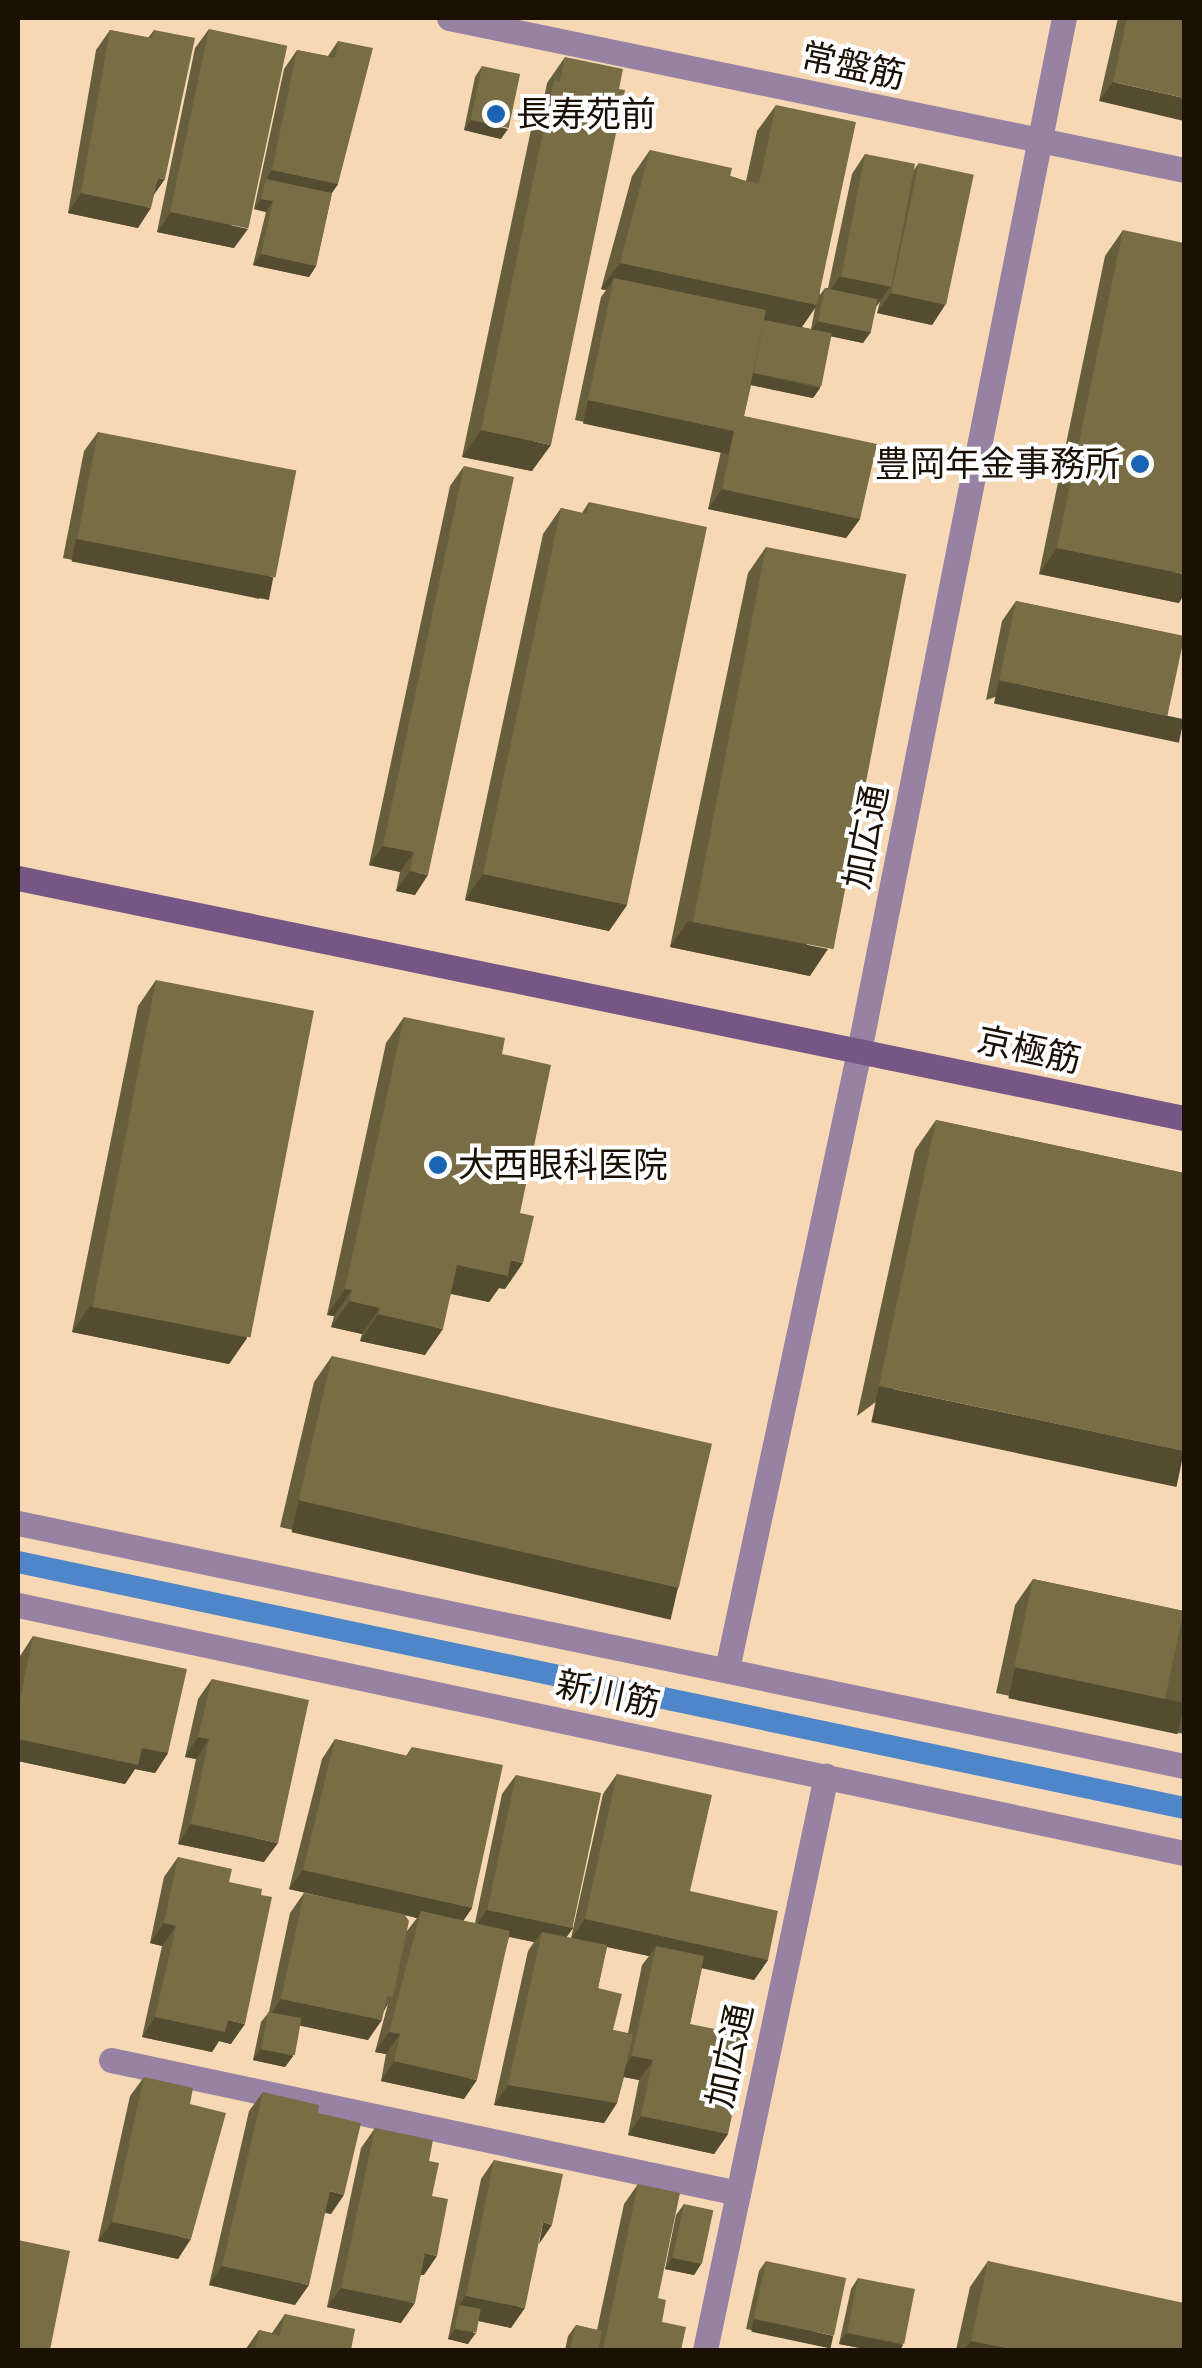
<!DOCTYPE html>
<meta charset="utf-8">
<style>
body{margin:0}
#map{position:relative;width:1202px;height:2368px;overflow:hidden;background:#f6d9b4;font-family:"Public Sans","Noto Sans JP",sans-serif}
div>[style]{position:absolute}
.stream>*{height:22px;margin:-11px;padding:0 11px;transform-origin:11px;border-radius:11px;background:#4f86ca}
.street>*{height:25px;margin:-12.5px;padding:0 12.5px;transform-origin:12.5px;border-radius:12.5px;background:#9882a3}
.secondary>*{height:25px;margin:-12.5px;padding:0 12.5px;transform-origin:12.5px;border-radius:12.5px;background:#765685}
.wall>*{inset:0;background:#675e3b}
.shaded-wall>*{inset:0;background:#544c30;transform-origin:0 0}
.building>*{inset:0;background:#786d45;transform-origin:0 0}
.dots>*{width:28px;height:28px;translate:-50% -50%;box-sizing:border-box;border:5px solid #fff;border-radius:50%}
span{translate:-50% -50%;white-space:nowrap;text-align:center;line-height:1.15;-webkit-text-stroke:8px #fff;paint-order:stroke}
.street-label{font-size:35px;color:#1a1004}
.poi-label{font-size:35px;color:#1a1004}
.left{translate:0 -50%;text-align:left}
.right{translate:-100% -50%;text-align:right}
.frame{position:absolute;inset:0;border:20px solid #1a1004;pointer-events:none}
</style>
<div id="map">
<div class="stream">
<i style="left:18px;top:1562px;width:1192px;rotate:11.91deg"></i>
</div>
<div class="street">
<i style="left:449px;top:18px;width:751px;rotate:11.68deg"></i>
<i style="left:18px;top:1523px;width:1191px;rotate:11.77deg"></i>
<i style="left:18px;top:1605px;width:1192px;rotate:12.01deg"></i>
<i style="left:727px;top:1669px;width:632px;rotate:-77.94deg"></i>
<i style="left:859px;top:1051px;width:1053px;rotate:-78.78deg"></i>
<i style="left:111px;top:2060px;width:641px;rotate:11.98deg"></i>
<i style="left:705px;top:2350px;width:587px;rotate:-78.1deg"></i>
</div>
<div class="secondary">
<i style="left:18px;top:878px;width:1190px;rotate:11.63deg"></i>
</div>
<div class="wall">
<i style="clip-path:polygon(1118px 18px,1184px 18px,1099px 101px)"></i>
<i style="clip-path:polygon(209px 29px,234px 248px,157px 232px,195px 48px)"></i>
<i style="clip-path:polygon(110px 30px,148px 38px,154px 30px,154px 195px,138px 228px,68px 213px,96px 50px)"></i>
<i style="clip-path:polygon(338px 41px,338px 184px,332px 193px,316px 266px,309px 277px,253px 265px,266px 212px,254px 209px,284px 69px,297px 50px,328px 56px)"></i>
<i style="clip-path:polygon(565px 57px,532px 471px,462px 457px,536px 106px,545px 93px,547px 83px)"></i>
<i style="clip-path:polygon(482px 66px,501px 139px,464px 130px,475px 77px)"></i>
<i style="clip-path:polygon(evenodd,776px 105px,820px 295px,825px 288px,828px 288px,852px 174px,865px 154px,913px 171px,919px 163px,945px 305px,932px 325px,877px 313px,880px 301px,876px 306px,863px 343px,831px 336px,820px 388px,813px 398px,751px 385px,744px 416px,860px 519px,846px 538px,708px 509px,721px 451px,575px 420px,601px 297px,606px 290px,601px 289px,632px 176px,650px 150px,746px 181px,757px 131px,776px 105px,815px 308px,811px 329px,802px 327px,815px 308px)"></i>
<i style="clip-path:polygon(1123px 230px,1179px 603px,1039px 574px,1105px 256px)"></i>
<i style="clip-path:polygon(98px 432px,273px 579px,259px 599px,63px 558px,84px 451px)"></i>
<i style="clip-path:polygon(464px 466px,415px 895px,396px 891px,400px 872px,369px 865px,450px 486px)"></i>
<i style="clip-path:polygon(589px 502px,627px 905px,609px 931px,465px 900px,543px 534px,561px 508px,582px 513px)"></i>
<i style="clip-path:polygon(766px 547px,810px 976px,670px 947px,748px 573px)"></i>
<i style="clip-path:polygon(1016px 601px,1184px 636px,986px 700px,1002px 621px)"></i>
<i style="clip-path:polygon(156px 980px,247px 1338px,229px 1364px,72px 1332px,138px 1006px)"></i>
<i style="clip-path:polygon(404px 1017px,502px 1054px,505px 1289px,499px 1288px,489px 1302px,451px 1294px,425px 1355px,360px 1341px,362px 1334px,331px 1327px,334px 1316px,327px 1315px,386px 1043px)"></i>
<i style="clip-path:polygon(936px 1120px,1184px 1173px,857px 1416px,915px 1150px)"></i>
<i style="clip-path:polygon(332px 1356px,678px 1588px,660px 1615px,280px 1527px,314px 1382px)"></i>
<i style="clip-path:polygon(1033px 1579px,1184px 1611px,1184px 1734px,996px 1693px,1015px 1605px)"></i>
<i style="clip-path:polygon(33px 1636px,168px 1753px,155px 1773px,135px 1769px,125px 1784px,18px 1761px,18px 1666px,20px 1656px)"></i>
<i style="clip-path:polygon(212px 1679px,264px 1862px,178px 1844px,196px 1759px,185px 1757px,198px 1699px)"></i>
<i style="clip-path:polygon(evenodd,335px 1739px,406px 1756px,412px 1747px,472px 1908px,463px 1921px,475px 1923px,502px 1794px,516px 1775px,573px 1928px,566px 1937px,571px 1938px,603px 1794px,617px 1774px,690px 1891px,768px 1960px,754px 1980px,702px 1968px,690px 2024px,728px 2134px,714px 2154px,628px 2135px,639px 2080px,624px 2077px,617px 2103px,604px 2123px,494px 2105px,528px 1951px,534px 1942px,509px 1937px,464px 2099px,381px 2081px,386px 2054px,375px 2052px,388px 2004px,368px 2040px,299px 2025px,293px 2056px,285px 2067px,253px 2060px,261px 2022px,269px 2012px,290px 1913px,304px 1893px,350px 1903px,289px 1889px,322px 1759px,335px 1739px,405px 1915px,417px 1918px,407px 1931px,405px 1915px,335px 1739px,607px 1947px,649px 1956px,642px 1965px,628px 2033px,613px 2030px,598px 1988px,607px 1947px)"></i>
<i style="clip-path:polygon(178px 1857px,229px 1882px,231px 2044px,219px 2041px,212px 2052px,142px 2037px,162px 1946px,150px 1943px,164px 1877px)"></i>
<i style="clip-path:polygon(144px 2077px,190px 2104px,178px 2259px,98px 2241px,130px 2096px)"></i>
<i style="clip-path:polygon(263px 2092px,318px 2113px,331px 2214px,325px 2213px,295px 2305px,209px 2285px,249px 2111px)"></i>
<i style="clip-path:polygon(375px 2128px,429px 2161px,432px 2196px,424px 2275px,421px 2275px,401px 2323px,327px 2307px,361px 2148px)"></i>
<i style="clip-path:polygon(494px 2160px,538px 2244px,511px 2328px,478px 2321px,468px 2344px,448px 2339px,481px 2179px)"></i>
<i style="clip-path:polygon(638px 2184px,662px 2322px,681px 2350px,565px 2350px,568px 2336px,576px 2325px,597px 2330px,624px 2204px)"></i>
<i style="clip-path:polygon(684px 2204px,701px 2264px,694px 2275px,665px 2269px,676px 2215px)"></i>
<i style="clip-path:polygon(766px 2261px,826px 2346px,746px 2329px,759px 2271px)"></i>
<i style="clip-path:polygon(988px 2261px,1184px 2350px,956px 2350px,970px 2287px)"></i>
<i style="clip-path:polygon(858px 2278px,903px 2345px,900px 2350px,870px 2350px,839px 2344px,851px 2289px)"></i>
<i style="clip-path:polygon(285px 2314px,351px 2350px,355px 2350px,245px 2350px,259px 2330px,272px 2333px)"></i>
</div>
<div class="shaded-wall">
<i style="clip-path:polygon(1113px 82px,1184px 98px,1184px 121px,1099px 101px)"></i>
<i style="clip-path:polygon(471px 120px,508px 129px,501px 139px,464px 130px)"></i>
<i style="clip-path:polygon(272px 170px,338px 184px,324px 204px,266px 179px)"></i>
<i style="clip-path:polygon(158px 178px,165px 179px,151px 199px)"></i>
<i style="clip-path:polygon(81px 193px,151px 208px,138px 228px,68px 213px)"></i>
<i style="clip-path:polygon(261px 199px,273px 201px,266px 212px,254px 209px)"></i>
<i style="clip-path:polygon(171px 212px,248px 229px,234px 248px,157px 232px)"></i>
<i style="clip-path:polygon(261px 254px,316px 266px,309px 277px,253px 265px)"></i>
<i style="clip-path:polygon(620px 263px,817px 305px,799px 331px,614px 278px,606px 290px,601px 289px)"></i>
<i style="clip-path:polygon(840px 276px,890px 287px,876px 307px,827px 296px)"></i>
<i style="clip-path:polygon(891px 293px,945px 305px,932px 325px,877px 313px)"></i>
<i style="clip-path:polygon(818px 321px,871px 332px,863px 343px,810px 332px)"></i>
<i style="clip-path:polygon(749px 372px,820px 388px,813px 398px,741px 383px)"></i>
<i style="left:588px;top:400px;width:149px;height:24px;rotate:12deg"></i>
<i style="clip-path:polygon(481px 430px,551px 445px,532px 471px,462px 457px)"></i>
<i style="clip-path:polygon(722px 489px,860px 519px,846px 538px,708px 509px)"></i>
<i style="left:76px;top:539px;width:201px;height:23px;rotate:11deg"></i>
<i style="clip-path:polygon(1057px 548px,1184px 574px,1184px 595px,1179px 603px,1039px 574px)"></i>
<i style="left:999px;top:680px;width:189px;height:24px;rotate:12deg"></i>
<i style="clip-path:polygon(383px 846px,414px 852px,400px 872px,369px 865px)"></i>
<i style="clip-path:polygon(410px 871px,428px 875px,415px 895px,396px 891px)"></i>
<i style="clip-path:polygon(483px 874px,627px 905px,609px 931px,465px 900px)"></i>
<i style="clip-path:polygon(688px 921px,828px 949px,810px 976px,670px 947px)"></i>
<i style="clip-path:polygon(511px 1260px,523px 1263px,505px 1289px,499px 1288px,489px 1302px,439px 1291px,457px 1265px)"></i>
<i style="clip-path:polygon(345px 1289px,352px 1290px,334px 1316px,327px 1315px)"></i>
<i style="clip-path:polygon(350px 1301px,380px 1308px,362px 1334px,331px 1327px)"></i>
<i style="clip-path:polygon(90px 1306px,247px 1338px,229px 1364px,72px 1332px)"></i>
<i style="clip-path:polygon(378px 1314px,443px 1329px,425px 1355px,360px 1341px)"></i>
<i style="left:879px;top:1386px;width:312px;height:37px;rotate:12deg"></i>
<i style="left:299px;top:1500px;width:389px;height:33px;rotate:13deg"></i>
<i style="left:1015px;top:1667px;width:173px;height:32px;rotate:12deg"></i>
<i style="clip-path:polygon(198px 1737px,209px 1739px,196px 1759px,185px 1757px)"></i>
<i style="clip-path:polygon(18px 1739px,142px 1748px,168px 1753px,155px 1773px,135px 1769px,125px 1784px,18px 1761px)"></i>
<i style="clip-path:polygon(191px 1824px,278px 1843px,264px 1862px,178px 1844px)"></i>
<i style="clip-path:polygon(303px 1870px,472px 1908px,459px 1927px,421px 1911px,417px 1918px,289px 1889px)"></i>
<i style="clip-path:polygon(487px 1910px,573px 1928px,559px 1948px,542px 1932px,534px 1942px,473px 1929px)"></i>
<i style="clip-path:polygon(585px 1919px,768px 1960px,754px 1980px,653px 1957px,656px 1946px,649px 1956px,571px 1939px)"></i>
<i style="clip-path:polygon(164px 1923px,176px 1926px,162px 1946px,150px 1943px)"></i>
<i style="clip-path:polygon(281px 1999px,382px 2020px,368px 2040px,268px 2019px)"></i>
<i style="clip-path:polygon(155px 2017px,228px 2020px,245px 2024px,231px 2044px,219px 2041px,212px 2052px,142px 2037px)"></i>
<i style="clip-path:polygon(389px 2032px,400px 2034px,386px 2054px,375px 2052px)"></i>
<i style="clip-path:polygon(260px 2049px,293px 2056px,285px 2067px,253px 2060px)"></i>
<i style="clip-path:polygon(632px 2056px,653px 2060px,639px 2080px,619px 2076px)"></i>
<i style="clip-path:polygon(394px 2061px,477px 2080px,464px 2099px,381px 2081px)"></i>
<i style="clip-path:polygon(508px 2085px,617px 2103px,604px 2123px,494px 2105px)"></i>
<i style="clip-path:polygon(641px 2116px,728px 2134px,714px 2154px,628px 2135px)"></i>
<i style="clip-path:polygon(330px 2191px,344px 2195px,331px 2214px,317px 2210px)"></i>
<i style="clip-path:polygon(112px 2222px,191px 2239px,178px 2259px,98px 2241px)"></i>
<i style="clip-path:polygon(543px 2222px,552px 2225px,539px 2244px)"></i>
<i style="clip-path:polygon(425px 2253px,437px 2256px,424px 2275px,412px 2273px)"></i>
<i style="clip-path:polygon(672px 2258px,701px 2264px,694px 2275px,665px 2269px)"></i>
<i style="clip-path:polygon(222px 2266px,309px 2285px,295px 2305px,209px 2285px)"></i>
<i style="clip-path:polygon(341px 2288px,415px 2303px,401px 2323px,327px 2307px)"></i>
<i style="clip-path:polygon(466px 2296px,525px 2308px,511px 2328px,457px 2316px,459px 2305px)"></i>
<i style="left:754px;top:2319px;width:81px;height:13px;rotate:12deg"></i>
<i style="clip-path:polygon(455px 2329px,476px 2333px,468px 2344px,448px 2339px)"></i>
<i style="clip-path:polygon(846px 2333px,903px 2345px,900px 2350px,870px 2350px,839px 2344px)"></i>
<i style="clip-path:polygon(971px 2341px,1016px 2350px,964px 2350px)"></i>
</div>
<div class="building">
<i style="clip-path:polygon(1127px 18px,1184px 18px,1184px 98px,1113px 82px)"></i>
<i style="left:209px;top:29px;width:80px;height:187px;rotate:12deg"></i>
<i style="clip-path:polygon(110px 30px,152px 38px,154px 30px,195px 38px,165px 179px,158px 178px,151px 208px,81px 193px)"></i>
<i style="clip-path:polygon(338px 41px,373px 48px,338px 184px,272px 170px,297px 50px,335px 58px)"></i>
<i style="clip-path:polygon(565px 57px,623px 69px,619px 89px,625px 90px,551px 445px,481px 430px,554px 80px,560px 81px)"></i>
<i style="left:482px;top:66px;width:39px;height:55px;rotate:12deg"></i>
<i style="clip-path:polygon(776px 105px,856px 122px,817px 305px,620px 263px,650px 150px,732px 168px,730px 177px,759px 184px)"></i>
<i style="left:865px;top:154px;width:51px;height:125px;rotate:11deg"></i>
<i style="left:919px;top:163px;width:56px;height:133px;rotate:12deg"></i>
<i style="clip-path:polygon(266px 179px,332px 193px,316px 266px,261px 254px,273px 201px,261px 199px)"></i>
<i style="clip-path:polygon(1123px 230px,1184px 243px,1184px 574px,1057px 548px)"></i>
<i style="clip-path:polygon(614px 278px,766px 310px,744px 416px,877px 444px,860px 519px,722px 489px,734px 431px,588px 400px)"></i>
<i style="left:825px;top:288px;width:54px;height:34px;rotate:12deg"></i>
<i style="left:764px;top:320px;width:69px;height:54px;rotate:11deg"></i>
<i style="left:98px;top:432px;width:202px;height:109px;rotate:11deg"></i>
<i style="clip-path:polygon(464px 466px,514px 477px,428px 875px,410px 871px,414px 852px,383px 846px)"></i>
<i style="clip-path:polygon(589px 502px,707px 527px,627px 905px,483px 874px,561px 508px,587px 514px)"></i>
<i style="left:766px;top:547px;width:143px;height:382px;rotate:11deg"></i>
<i style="left:1016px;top:601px;width:172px;height:81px;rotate:12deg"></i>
<i style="left:156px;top:980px;width:161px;height:333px;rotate:11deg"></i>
<i style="clip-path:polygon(404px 1017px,505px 1038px,502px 1054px,551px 1065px,520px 1213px,534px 1216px,523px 1263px,511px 1260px,508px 1276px,457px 1265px,443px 1329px,378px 1314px,380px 1308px,350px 1301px,352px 1290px,345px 1289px)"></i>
<i style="clip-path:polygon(936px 1120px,1184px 1173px,1184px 1451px,879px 1386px)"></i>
<i style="left:332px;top:1356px;width:390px;height:148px;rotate:13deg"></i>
<i style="left:1033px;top:1579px;width:154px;height:90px;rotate:12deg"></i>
<i style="clip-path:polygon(33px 1636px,187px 1669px,168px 1753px,142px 1748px,138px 1765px,18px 1739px,18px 1710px)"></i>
<i style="clip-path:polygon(212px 1679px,309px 1700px,278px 1843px,191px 1824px,209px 1739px,198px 1737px)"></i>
<i style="clip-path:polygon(335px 1739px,408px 1756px,412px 1747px,503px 1765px,472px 1908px,303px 1870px)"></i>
<i style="clip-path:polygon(617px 1774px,712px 1795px,690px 1891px,778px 1911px,768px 1960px,585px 1919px)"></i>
<i style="left:516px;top:1775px;width:87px;height:138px;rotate:12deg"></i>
<i style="clip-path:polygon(178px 1857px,232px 1869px,229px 1882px,262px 1889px,261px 1895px,272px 1897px,245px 2024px,228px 2020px,225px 2032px,155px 2017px,176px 1926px,164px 1923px)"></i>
<i style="clip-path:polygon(304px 1893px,404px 1914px,409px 1921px,393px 1997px,387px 1996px,382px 2020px,281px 1999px)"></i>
<i style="clip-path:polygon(421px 1911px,510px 1931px,477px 2080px,394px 2061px,400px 2034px,389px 2032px)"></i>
<i style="clip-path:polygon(542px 1932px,607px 1945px,598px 1988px,622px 1994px,613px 2030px,633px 2035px,617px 2103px,508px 2085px)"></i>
<i style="clip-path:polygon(656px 1946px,704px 1956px,690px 2024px,749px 2036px,728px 2134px,641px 2116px,653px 2060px,632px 2056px)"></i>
<i style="left:268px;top:2012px;width:34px;height:38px;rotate:10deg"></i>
<i style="clip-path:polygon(144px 2077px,193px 2088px,190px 2104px,226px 2113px,191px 2239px,112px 2222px)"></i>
<i style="clip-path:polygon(263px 2092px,319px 2105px,318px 2113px,361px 2123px,344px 2195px,330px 2191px,309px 2285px,222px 2266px)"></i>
<i style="clip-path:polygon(375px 2128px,433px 2140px,429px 2161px,439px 2163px,432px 2196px,448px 2199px,437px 2256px,425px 2253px,415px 2303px,341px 2288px)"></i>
<i style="clip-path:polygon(494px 2160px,563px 2174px,552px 2225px,543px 2222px,525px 2308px,466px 2296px)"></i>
<i style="clip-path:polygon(638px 2184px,680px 2193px,658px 2298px,666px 2300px,662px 2322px,686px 2327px,681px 2350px,603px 2350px)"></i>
<i style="left:684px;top:2204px;width:30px;height:55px;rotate:12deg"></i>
<i style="clip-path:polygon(18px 2240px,70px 2251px,50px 2350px,18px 2350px)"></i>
<i style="left:766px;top:2261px;width:82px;height:59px;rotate:12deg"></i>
<i style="clip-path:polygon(988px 2261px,1184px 2303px,1184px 2350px,1016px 2350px,971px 2341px)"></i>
<i style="left:858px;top:2278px;width:58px;height:56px;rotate:11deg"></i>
<i style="left:459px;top:2305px;width:22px;height:24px;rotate:10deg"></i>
<i style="clip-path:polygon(285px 2314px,355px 2329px,351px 2350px,355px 2350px,255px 2350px,259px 2330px,280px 2336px)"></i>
<i style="clip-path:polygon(576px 2325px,602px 2331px,598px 2350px,570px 2350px)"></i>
</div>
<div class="dots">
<i style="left:496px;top:114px;background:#1a64b3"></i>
<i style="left:1140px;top:464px;background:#1a64b3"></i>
<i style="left:438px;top:1165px;background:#1a64b3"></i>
</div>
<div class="street-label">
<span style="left:853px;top:66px;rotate:12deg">常盤筋</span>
<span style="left:866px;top:837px;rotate:-79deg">加広通</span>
<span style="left:1029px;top:1050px;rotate:12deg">京極筋</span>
<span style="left:608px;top:1694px;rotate:12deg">新川筋</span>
<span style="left:730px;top:2056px;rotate:-78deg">加広通</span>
</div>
<div class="poi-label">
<span class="left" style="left:516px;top:114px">長寿苑前</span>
<span class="right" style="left:1120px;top:464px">豊岡年金事務所</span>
<span class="left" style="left:458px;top:1165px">大西眼科医院</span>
</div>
<div class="frame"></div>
</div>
